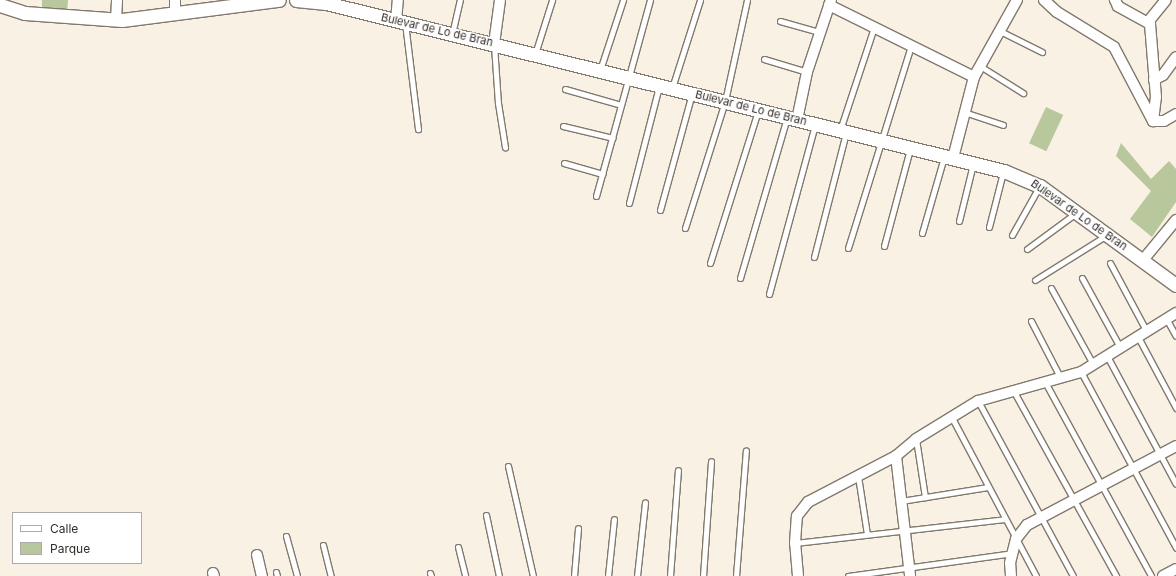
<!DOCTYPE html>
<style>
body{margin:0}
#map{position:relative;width:1176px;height:576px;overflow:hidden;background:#f9f1e3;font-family:Inter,sans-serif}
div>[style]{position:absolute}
.green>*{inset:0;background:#b8c79c;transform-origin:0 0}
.roads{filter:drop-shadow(1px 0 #81796e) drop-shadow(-1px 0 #81796e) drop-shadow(0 1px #81796e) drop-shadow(0 -1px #81796e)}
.service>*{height:5px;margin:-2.5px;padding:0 2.5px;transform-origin:2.5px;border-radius:2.5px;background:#fff}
.minor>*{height:10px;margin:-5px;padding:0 5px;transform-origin:5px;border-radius:5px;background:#fff}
.tertiary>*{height:13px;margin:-6.5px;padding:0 6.5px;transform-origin:6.5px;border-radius:6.5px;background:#fff}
span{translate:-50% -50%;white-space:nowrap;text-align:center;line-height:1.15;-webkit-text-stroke:3px #fff;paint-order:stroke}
.street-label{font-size:11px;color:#312d28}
.legend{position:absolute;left:12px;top:512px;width:130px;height:52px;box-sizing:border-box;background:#fff;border:1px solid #adaba9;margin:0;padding:5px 7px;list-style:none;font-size:12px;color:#312d28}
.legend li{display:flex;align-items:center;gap:8px;height:20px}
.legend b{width:20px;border:1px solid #adaba9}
</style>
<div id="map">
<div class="green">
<i style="clip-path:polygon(42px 0,68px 0,67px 14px,42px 10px)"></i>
<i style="left:1046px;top:107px;width:19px;height:40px;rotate:25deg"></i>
<i style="clip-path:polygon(1121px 143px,1151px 179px,1169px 161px,1176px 169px,1176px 202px,1152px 237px,1130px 219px,1151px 191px,1116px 156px)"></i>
</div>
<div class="roads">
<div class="service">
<i style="left:780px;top:21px;width:41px;rotate:15.8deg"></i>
<i style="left:405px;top:23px;width:107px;rotate:83deg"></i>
<i style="left:1000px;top:31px;width:47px;rotate:26.6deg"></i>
<i style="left:452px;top:34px;width:35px;rotate:-77deg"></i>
<i style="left:494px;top:45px;width:58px;rotate:86.1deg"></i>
<i style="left:498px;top:103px;width:45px;rotate:81deg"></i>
<i style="left:535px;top:54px;width:57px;rotate:-72.5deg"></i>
<i style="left:764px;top:59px;width:45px;rotate:16.8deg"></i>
<i style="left:980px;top:66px;width:51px;rotate:32.1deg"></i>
<i style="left:600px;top:70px;width:74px;rotate:-71.8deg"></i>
<i style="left:672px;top:88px;width:92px;rotate:-72.3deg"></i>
<i style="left:565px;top:89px;width:58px;rotate:15.9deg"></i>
<i style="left:964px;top:112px;width:41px;rotate:18.4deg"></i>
<i style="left:563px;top:126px;width:51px;rotate:13.5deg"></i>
<i style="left:840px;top:130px;width:108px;rotate:-71.7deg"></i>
<i style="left:564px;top:163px;width:40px;rotate:16deg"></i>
<i style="left:596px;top:196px;width:203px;rotate:-74.6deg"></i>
<i style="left:629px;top:203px;width:121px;rotate:-75.6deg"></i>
<i style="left:660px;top:210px;width:121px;rotate:-74.7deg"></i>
<i style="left:959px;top:221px;width:59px;rotate:-76.2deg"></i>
<i style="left:989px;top:227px;width:57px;rotate:-75.7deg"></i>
<i style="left:685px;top:228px;width:133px;rotate:-72.5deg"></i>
<i style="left:725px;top:101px;width:103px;rotate:-77.7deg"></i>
<i style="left:922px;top:233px;width:79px;rotate:-73.9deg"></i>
<i style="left:1012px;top:235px;width:55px;rotate:-60.6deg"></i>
<i style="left:884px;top:246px;width:100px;rotate:-75deg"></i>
<i style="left:848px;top:248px;width:212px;rotate:-72.7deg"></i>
<i style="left:1027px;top:249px;width:61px;rotate:-36.3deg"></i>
<i style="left:814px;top:257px;width:129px;rotate:-75.6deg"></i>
<i style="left:710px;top:263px;width:159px;rotate:-72.5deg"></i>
<i style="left:1110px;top:263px;width:78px;rotate:61.8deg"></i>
<i style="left:740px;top:278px;width:168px;rotate:-73.7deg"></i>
<i style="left:1082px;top:278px;width:79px;rotate:61.2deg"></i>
<i style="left:1035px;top:280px;width:85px;rotate:-32deg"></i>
<i style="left:1051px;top:288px;width:87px;rotate:61.1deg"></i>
<i style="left:769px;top:294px;width:175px;rotate:-74.8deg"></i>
<i style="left:1167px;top:320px;width:18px;rotate:61deg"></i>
<i style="left:1031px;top:321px;width:63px;rotate:62.6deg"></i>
<i style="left:1138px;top:337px;width:81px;rotate:61.8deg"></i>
<i style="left:1107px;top:356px;width:145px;rotate:61.7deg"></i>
<i style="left:1081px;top:372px;width:200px;rotate:61.6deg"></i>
<i style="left:1045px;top:382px;width:221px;rotate:61.3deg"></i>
<i style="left:1013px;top:390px;width:213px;rotate:61deg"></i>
<i style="left:978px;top:401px;width:199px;rotate:61.5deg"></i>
<i style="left:951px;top:416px;width:181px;rotate:62deg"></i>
<i style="left:916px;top:439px;width:59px;rotate:81.2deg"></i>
<i style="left:508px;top:466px;width:113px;rotate:77.2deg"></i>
<i style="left:858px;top:476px;width:59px;rotate:81.2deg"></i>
<i style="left:901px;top:501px;width:88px;rotate:-9.1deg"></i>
<i style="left:486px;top:515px;width:62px;rotate:78deg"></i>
<i style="left:286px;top:536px;width:41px;rotate:74.6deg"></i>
<i style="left:795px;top:543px;width:211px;rotate:-6.5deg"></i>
<i style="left:323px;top:545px;width:32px;rotate:76deg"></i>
<i style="left:458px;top:547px;width:30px;rotate:76deg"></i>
<i style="left:276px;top:572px;width:4px;rotate:76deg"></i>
<i style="left:430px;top:573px;width:3px;rotate:72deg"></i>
<i style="left:574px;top:576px;width:48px;rotate:-85.2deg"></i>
<i style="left:608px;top:576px;width:57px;rotate:-84deg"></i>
<i style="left:637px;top:576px;width:74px;rotate:-83.8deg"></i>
<i style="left:670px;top:576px;width:106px;rotate:-85.7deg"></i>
<i style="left:703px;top:576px;width:115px;rotate:-86deg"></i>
<i style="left:736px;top:576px;width:126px;rotate:-85.5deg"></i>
<i style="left:848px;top:576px;width:167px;rotate:-7.9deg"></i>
</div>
<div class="minor">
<i style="left:1044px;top:0;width:18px;rotate:43deg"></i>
<i style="left:1057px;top:12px;width:67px;rotate:31.6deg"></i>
<i style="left:1114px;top:47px;width:84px;rotate:62.2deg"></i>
<i style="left:1153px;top:121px;width:24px;rotate:-83deg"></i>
<i style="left:1156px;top:97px;width:73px;rotate:-94.7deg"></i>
<i style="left:1150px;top:24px;width:37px;rotate:-151deg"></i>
<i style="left:1118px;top:6px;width:7px;rotate:-117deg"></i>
<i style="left:829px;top:5px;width:162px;rotate:26.4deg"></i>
<i style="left:175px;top:14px;width:14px;rotate:-90deg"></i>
<i style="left:116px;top:20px;width:20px;rotate:-87deg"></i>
<i style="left:396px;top:21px;width:21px;rotate:-85deg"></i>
<i style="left:1148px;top:22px;width:28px;rotate:-51deg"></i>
<i style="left:494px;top:44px;width:44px;rotate:-82.2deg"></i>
<i style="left:1154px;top:80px;width:10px;rotate:-29deg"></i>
<i style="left:1163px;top:75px;width:22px;rotate:-54deg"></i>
<i style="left:797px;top:120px;width:49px;rotate:-78.2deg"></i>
<i style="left:807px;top:72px;width:76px;rotate:-71.6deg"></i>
<i style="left:1153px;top:121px;width:11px"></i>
<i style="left:1164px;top:121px;width:14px;rotate:-30deg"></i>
<i style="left:953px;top:158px;width:84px;rotate:-75.5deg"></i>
<i style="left:974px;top:77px;width:88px;rotate:-60.8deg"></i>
<i style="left:1143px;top:260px;width:52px;rotate:-50.5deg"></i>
<i style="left:896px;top:456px;width:121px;rotate:83.3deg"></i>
<i style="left:257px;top:555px;width:22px;rotate:77deg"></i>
<i style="left:213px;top:573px;width:3px;rotate:72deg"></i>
<i style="left:798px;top:576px;width:33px;rotate:-95deg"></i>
<i style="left:795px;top:543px;width:27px;rotate:-86deg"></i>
<i style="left:797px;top:516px;width:18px;rotate:-52deg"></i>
<i style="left:808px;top:502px;width:99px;rotate:-27.6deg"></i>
<i style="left:896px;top:456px;width:26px;rotate:-40deg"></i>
<i style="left:916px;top:439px;width:73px;rotate:-31.5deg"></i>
<i style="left:978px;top:401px;width:107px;rotate:-15.7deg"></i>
<i style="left:1081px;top:372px;width:112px;rotate:-31.8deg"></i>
<i style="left:1011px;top:576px;width:13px;rotate:-94deg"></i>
<i style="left:1010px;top:563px;width:25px;rotate:-76deg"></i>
<i style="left:1016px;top:539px;width:18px;rotate:-52deg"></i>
<i style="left:1027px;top:525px;width:169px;rotate:-27.9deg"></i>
<i style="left:1163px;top:576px;width:15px;rotate:-28deg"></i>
</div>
<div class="tertiary">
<i style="left:296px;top:0;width:30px;rotate:6deg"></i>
<i style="left:326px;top:3px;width:699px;rotate:13.92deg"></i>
<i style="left:1004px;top:171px;width:39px;rotate:23deg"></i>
<i style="left:1040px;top:186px;width:168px;rotate:36.1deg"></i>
<i style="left:0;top:5px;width:26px;rotate:18deg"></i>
<i style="left:25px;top:13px;width:97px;rotate:4.1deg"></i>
<i style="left:122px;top:20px;width:158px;rotate:-7.3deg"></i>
</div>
</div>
<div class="street-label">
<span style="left:437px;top:30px;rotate:13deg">Bulevar de Lo de Bran</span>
<span style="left:751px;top:108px;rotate:14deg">Bulevar de Lo de Bran</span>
<span style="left:1079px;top:215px;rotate:35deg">Bulevar de Lo de Bran</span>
</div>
<ul class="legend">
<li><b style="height:5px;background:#fff"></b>Calle</li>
<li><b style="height:11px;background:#b8c79c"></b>Parque</li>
</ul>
</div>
